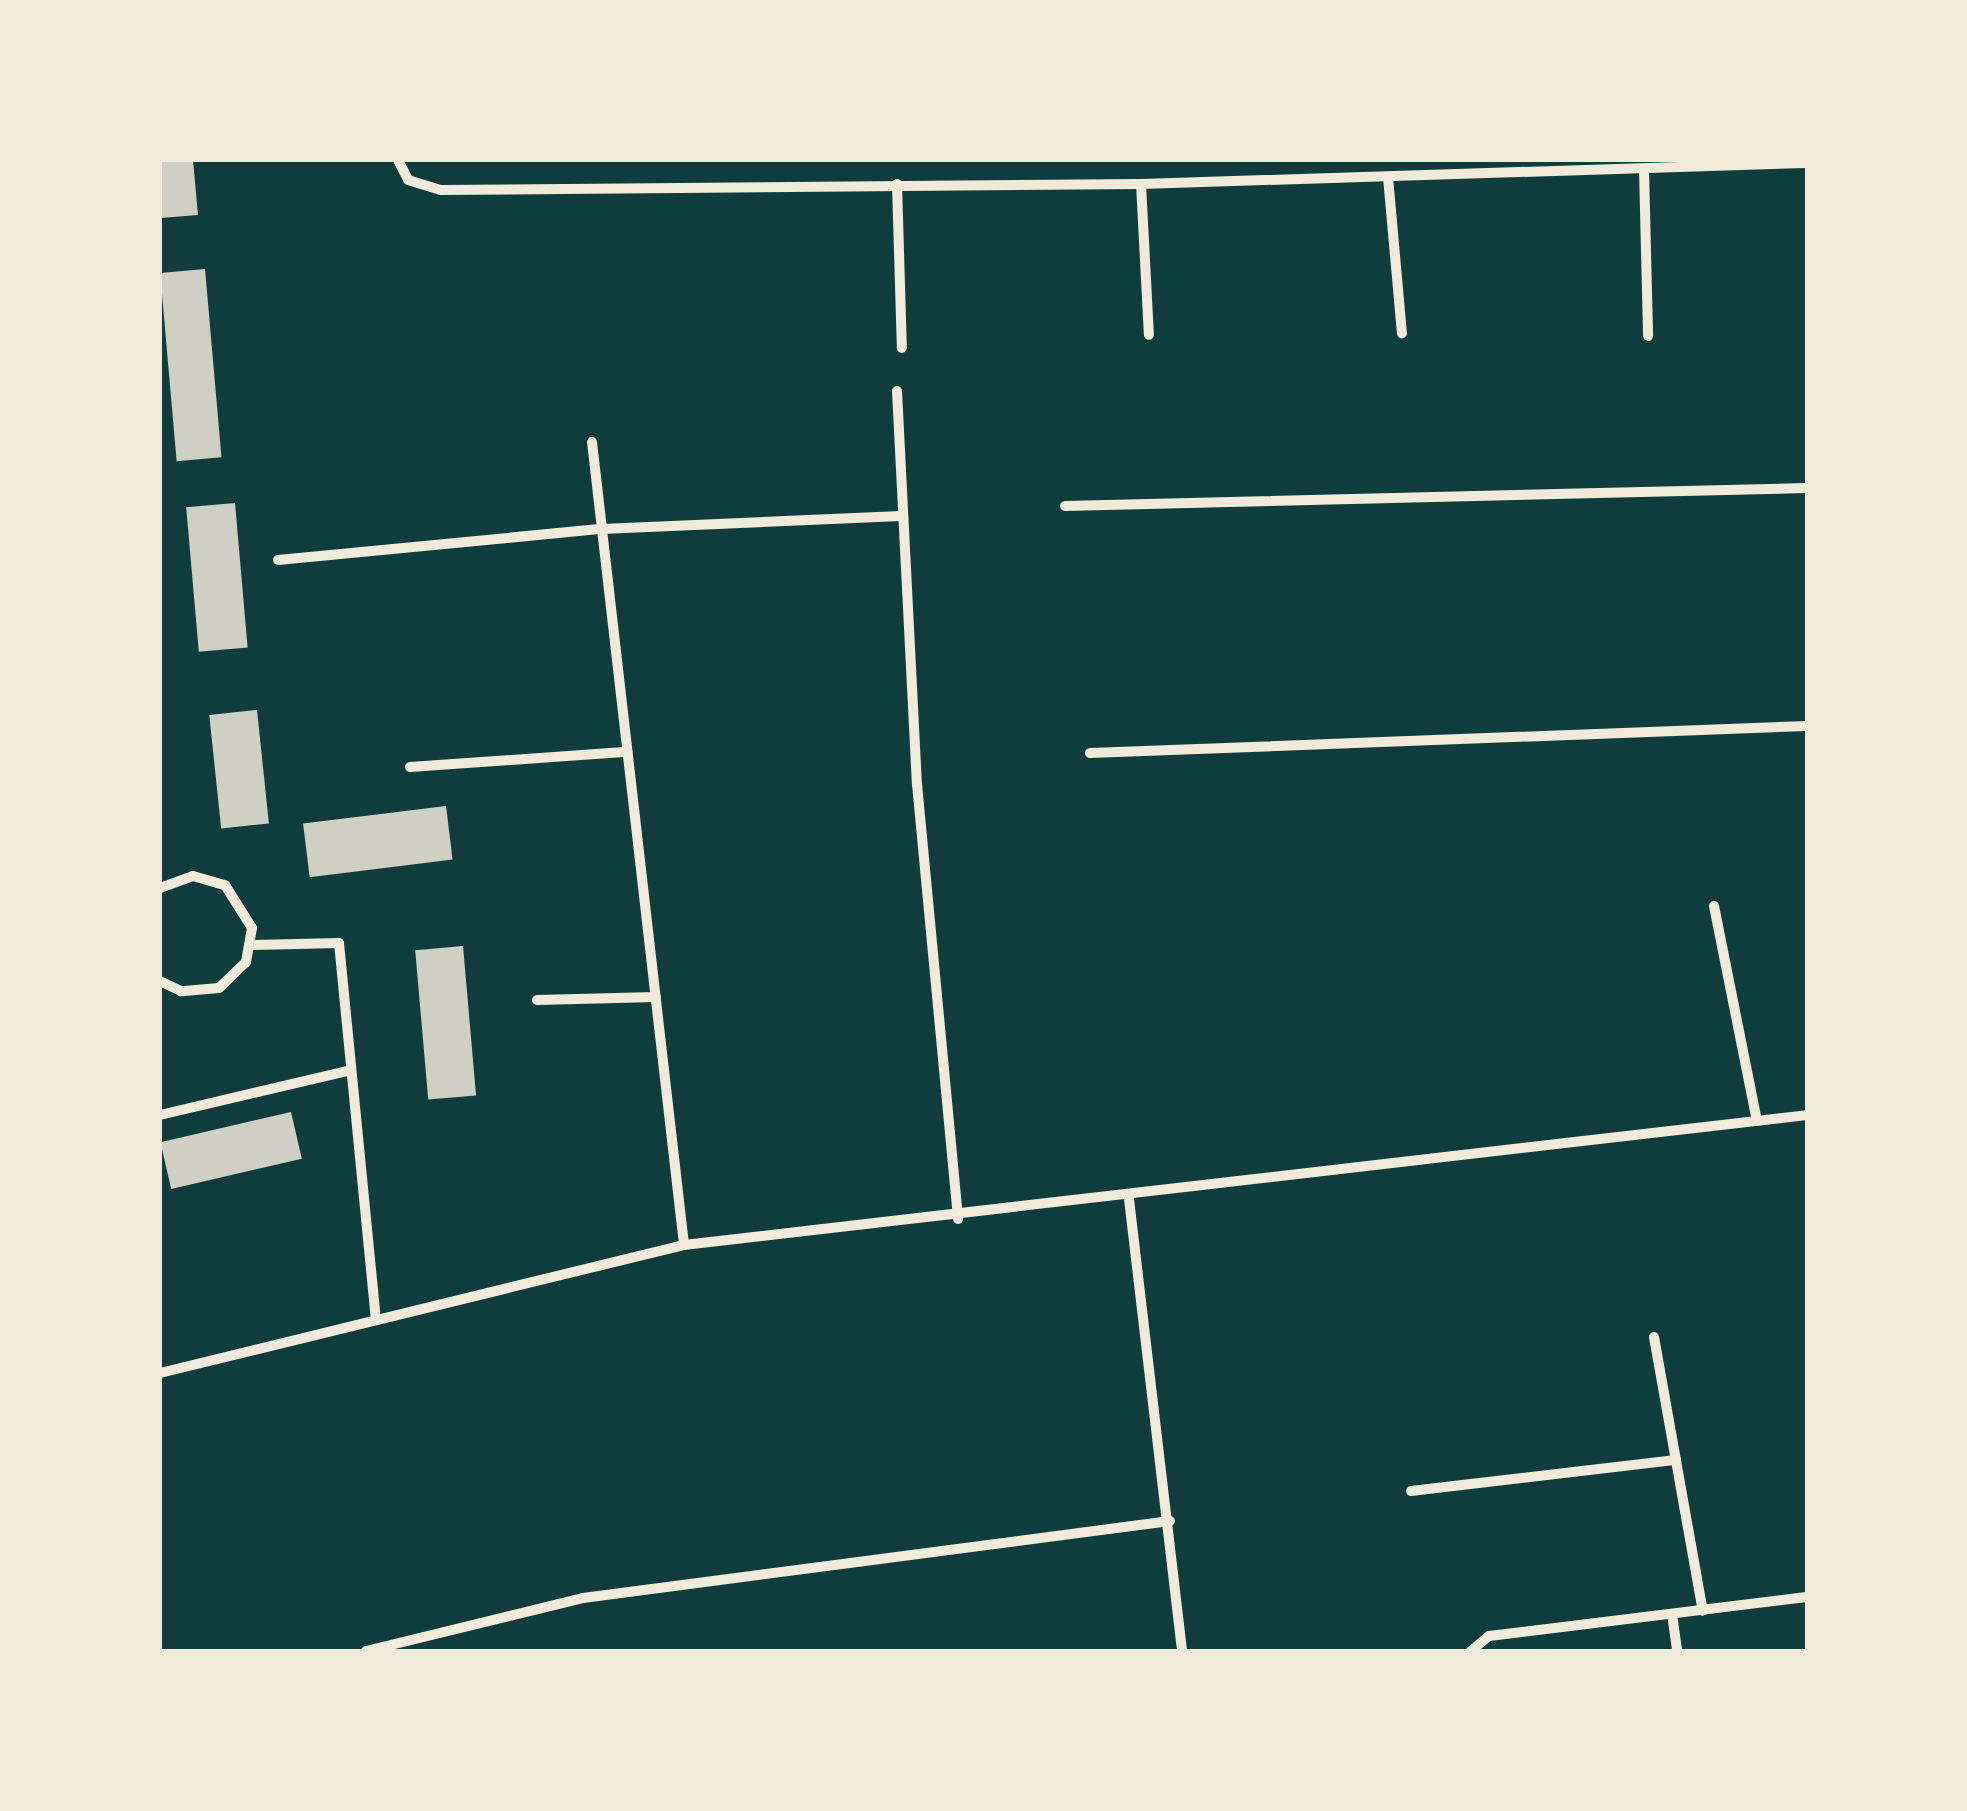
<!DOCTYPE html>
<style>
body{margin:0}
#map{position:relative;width:1967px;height:1811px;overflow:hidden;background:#0f3d3e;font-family:"Fira Sans Condensed",sans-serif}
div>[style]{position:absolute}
.building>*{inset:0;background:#cfcfc3;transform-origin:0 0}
.minor>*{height:10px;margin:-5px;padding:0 5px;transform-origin:5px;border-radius:5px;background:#f1e9da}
span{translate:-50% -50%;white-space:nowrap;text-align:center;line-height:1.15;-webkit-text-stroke:10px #f1e9da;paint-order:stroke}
.frame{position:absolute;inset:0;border:162px solid #f1e9da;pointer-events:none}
</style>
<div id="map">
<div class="building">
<i style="clip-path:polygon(160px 160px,193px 160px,198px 215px,160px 218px)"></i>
<i style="left:205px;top:269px;width:189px;height:45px;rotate:85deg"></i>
<i style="left:235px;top:503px;width:145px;height:49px;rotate:85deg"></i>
<i style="left:257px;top:710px;width:114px;height:48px;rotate:84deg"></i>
<i style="left:446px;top:806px;width:54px;height:144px;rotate:83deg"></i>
<i style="left:463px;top:946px;width:150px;height:48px;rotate:85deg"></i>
<i style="left:291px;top:1112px;width:48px;height:134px;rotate:77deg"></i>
</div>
<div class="minor">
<i style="left:398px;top:160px;width:22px;rotate:63deg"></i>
<i style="left:408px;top:180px;width:34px;rotate:17deg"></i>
<i style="left:440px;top:190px;width:701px;rotate:-0.49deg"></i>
<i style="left:1141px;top:184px;width:666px;rotate:-1.81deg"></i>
<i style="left:1644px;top:169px;width:167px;rotate:88.6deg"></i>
<i style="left:1388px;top:177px;width:157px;rotate:84.9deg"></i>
<i style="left:897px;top:184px;width:164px;rotate:88.3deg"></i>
<i style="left:1141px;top:184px;width:151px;rotate:87deg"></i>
<i style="left:897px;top:391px;width:394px;rotate:87.1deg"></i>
<i style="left:917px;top:784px;width:437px;rotate:84.6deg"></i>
<i style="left:592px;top:442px;width:808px;rotate:83.46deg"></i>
<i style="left:1065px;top:506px;width:742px;rotate:-1.39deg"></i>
<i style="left:278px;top:560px;width:325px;rotate:-5.5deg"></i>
<i style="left:602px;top:529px;width:299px;rotate:-2.5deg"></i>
<i style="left:1090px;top:753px;width:718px;rotate:-2.16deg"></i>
<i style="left:410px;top:767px;width:218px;rotate:-4deg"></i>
<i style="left:160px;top:888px;width:35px;rotate:-20deg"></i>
<i style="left:193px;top:876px;width:33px;rotate:16deg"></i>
<i style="left:225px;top:885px;width:51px;rotate:57.9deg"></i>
<i style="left:252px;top:928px;width:35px;rotate:100deg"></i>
<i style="left:246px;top:962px;width:37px;rotate:136deg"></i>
<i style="left:219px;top:988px;width:38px;rotate:175deg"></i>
<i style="left:181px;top:991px;width:23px;rotate:-155deg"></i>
<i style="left:1714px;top:906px;width:219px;rotate:78.7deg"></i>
<i style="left:252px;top:945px;width:87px;rotate:-1.3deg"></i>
<i style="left:339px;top:943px;width:377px;rotate:84.4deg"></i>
<i style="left:537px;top:1000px;width:119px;rotate:-1.4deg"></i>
<i style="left:160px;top:1115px;width:193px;rotate:-13.2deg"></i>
<i style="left:1129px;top:1199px;width:455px;rotate:83.3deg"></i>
<i style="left:1654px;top:1337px;width:278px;rotate:79.9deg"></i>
<i style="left:160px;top:1373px;width:539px;rotate:-13.73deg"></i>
<i style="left:684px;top:1245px;width:1130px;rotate:-6.6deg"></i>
<i style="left:1411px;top:1491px;width:267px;rotate:-6.7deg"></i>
<i style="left:1672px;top:1614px;width:37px;rotate:82deg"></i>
<i style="left:366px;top:1651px;width:223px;rotate:-13.7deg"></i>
<i style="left:583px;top:1598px;width:592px;rotate:-7.47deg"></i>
<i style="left:1471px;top:1651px;width:23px;rotate:-40deg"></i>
<i style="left:1489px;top:1636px;width:320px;rotate:-7deg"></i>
</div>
<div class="frame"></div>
</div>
